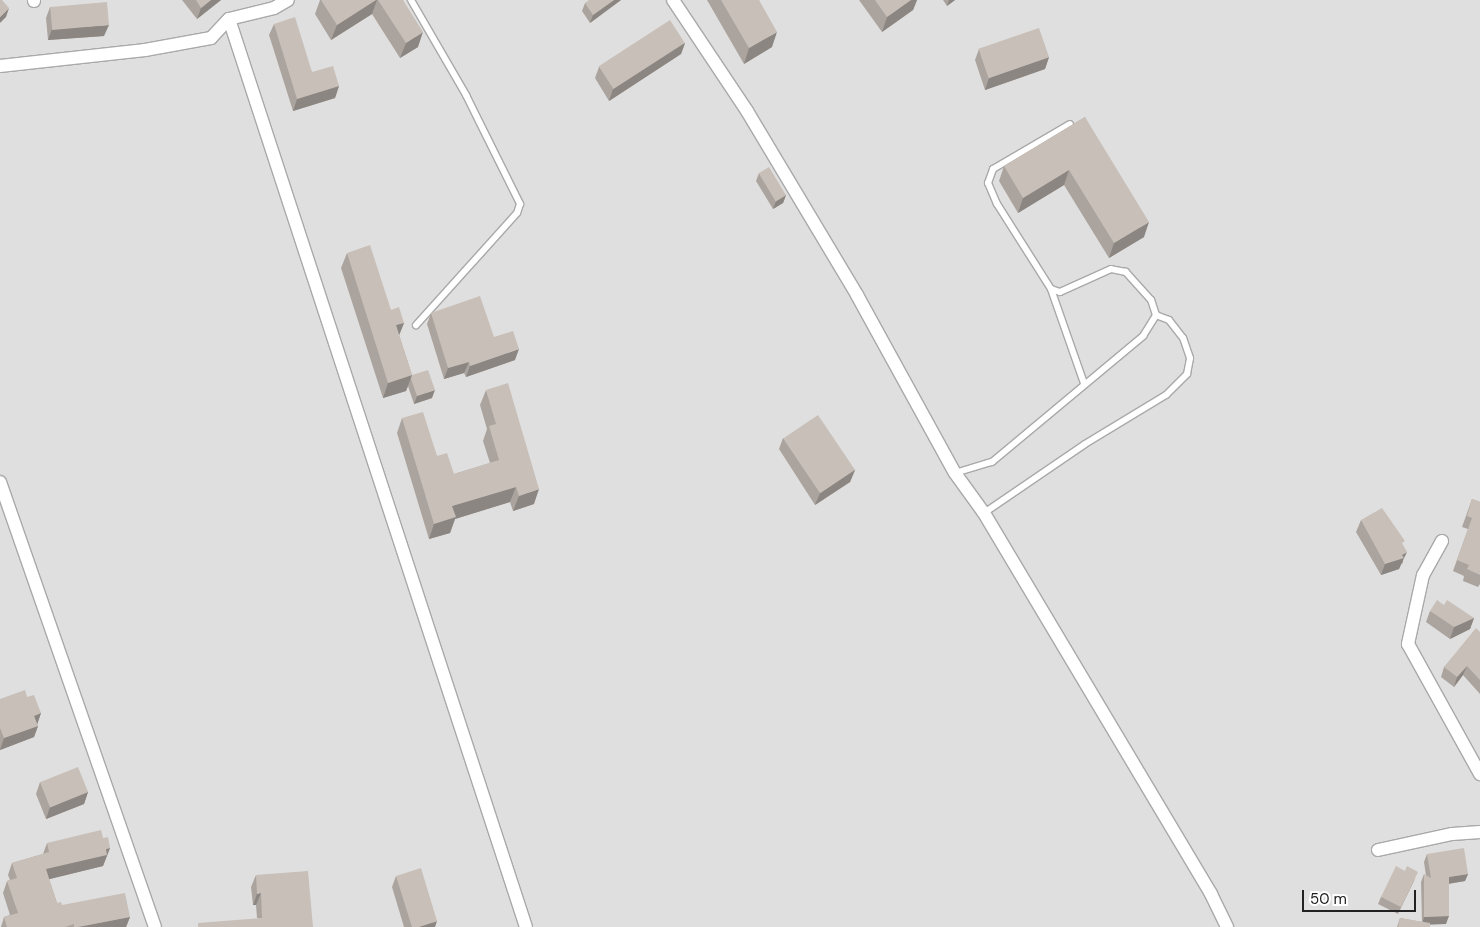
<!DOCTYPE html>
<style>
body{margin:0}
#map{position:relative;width:1480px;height:927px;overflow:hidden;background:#f2efe9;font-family:"DM Sans",sans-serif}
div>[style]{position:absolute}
.residential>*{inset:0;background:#e0dfdf;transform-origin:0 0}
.roads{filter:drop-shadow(1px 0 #a9a9a9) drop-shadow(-1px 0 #a9a9a9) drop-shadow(0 1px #a9a9a9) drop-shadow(0 -1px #a9a9a9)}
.service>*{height:6px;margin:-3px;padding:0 3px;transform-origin:3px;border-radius:3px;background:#fff}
.minor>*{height:12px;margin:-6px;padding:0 6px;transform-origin:6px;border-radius:6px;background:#fff}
.wall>*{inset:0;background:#aba49e}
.shaded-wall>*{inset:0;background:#8b8681}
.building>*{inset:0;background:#c7bfb8;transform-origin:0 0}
span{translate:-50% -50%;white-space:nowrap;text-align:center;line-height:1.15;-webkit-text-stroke:4px #fff;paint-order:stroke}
.scale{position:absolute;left:1302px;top:890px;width:114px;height:22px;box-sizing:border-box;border:2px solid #222;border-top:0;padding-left:6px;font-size:15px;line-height:18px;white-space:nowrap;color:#222;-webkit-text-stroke:4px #fff;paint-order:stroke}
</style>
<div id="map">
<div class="residential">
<i style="left:0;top:0;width:1480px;height:927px"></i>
</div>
<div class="roads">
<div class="service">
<i style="left:411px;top:0;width:110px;rotate:59.9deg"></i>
<i style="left:466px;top:95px;width:122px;rotate:63.6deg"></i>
<i style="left:520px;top:204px;width:9px;rotate:108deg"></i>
<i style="left:517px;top:213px;width:151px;rotate:132deg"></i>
<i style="left:1051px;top:289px;width:100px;rotate:70.7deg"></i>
<i style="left:955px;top:473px;width:39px;rotate:-17deg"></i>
<i style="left:992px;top:462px;width:197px;rotate:-39.8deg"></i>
<i style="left:1143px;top:336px;width:25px;rotate:-58deg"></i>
<i style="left:1156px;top:315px;width:16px;rotate:-108deg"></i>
<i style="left:1151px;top:300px;width:38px;rotate:-132deg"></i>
<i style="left:1126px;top:272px;width:15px;rotate:-169deg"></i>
<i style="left:1111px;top:269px;width:56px;rotate:155.7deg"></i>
<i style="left:1060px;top:292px;width:9px;rotate:-162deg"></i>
<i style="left:1051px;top:289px;width:101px;rotate:-122.4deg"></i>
<i style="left:997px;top:204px;width:23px;rotate:-113deg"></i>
<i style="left:988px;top:183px;width:15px;rotate:-70deg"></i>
<i style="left:993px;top:169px;width:89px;rotate:-30.3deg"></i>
<i style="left:984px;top:513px;width:122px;rotate:-34.3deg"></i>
<i style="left:1085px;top:444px;width:95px;rotate:-31.2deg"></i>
<i style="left:1166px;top:395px;width:30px;rotate:-45deg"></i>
<i style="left:1187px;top:374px;width:16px;rotate:-79deg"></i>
<i style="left:1190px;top:358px;width:21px;rotate:-109deg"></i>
<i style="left:1183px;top:338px;width:23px;rotate:-128deg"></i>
<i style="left:1169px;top:320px;width:14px;rotate:-159deg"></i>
</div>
<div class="minor">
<i style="left:34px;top:0;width:1px;rotate:90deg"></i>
<i style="left:673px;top:0;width:133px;rotate:56.3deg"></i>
<i style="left:747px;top:111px;width:214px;rotate:59.1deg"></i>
<i style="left:857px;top:295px;width:203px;rotate:61.2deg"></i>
<i style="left:955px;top:473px;width:49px;rotate:54.1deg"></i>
<i style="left:984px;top:513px;width:443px;rotate:59.2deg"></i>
<i style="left:1211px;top:894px;width:37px;rotate:64deg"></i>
<i style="left:229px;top:19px;width:955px;rotate:71.89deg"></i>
<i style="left:0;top:66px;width:146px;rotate:-6.3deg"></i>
<i style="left:145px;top:50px;width:67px;rotate:-10.3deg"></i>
<i style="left:211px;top:38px;width:26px;rotate:-47deg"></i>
<i style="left:229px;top:19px;width:46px;rotate:-13.7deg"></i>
<i style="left:274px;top:8px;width:16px;rotate:-30deg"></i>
<i style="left:0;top:482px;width:471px;rotate:70.8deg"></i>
<i style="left:1442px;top:541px;width:39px;rotate:119deg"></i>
<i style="left:1423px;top:575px;width:71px;rotate:102.3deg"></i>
<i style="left:1408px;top:644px;width:149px;rotate:61deg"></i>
<i style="left:1378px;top:850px;width:76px;rotate:-12.2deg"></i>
<i style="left:1452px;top:834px;width:28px;rotate:-4deg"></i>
</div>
</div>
<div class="wall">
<i style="clip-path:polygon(182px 0,221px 0,197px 19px)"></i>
<i style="clip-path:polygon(320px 0,403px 0,418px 47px,400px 58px,372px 14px,331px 40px,315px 14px)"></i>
<i style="clip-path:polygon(621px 0,590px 23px,582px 11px,585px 3px)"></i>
<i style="clip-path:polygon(707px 0,759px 0,772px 47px,744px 64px)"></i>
<i style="clip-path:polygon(859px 0,917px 0,913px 10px,882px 32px)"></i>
<i style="clip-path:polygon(943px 0,955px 0,947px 6px)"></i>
<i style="clip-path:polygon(50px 7px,104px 36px,48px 40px,46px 18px)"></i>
<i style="clip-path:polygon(274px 24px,312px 72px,339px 86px,335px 98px,293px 111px,269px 35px)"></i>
<i style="clip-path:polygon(685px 43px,681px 54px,609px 101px,595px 78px,599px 67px)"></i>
<i style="clip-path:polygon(979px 49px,1049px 57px,1045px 69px,985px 90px,975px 60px)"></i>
<i style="clip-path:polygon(1085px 117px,1144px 237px,1109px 258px,1064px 185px,1018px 213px,999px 181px,1004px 166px)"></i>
<i style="clip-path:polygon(759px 173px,786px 195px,783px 203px,773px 209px,756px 181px)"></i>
<i style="clip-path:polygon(347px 253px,391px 310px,404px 323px,399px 335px,412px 375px,432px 398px,414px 404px,408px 386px,406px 391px,383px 398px,341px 268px)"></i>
<i style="clip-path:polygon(431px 313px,494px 337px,515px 360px,466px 377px,464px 373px,444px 379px,427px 324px)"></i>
<i style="clip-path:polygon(486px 390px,534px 504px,513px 511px,510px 502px,455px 519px,450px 533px,429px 539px,397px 433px,402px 418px,454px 474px,490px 463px,483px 441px,487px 429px,480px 405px)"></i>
<i style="clip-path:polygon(783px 438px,855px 470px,850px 482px,815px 505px,779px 449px)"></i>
<i style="clip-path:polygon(1472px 499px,1480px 502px,1480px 584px,1478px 587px,1463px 581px,1464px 576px,1453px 571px,1468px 529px,1462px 527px)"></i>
<i style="clip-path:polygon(1361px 520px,1403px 546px,1403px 563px,1401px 564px,1399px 569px,1381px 575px,1356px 532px)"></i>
<i style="clip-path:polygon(1430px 611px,1474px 618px,1470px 629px,1450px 639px,1426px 622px)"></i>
<i style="clip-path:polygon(1480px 632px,1480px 694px,1463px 675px,1454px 687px,1441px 677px,1444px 667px)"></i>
<i style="clip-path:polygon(27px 697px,41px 713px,37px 724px,38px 726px,34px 737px,0 750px,0 699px)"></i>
<i style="clip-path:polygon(40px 782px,88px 792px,84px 804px,46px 819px,36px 794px)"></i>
<i style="clip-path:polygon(103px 838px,110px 848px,103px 866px,49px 879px,57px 903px,62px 905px,130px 917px,126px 927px,1px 927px,4px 917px,10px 915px,3px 893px,7px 881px,10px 880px,8px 875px,12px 863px,43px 854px,47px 843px)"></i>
<i style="clip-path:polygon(1427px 854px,1468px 874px,1465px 881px,1449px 884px,1446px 924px,1430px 924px,1430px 927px,1397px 927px,1400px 918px,1422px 922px,1421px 882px,1424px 874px,1426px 876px,1424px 862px)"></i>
<i style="clip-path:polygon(256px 875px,313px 927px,257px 918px,256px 905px,253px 905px,251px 887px)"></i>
<i style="clip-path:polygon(396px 876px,435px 927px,404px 927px,392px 887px)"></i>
<i style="clip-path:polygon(1415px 879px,1398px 914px,1378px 904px,1381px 897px)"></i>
</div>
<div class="shaded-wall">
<i style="clip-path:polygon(211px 0,221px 0,197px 19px,201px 8px)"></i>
<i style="clip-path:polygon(376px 0,377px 0,372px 14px,331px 40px,337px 25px)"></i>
<i style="clip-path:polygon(614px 0,621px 0,590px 23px,593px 15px)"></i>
<i style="clip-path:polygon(911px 0,917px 0,913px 10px,882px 32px,887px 17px)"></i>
<i style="clip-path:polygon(949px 0,955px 0,947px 6px)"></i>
<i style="clip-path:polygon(9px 8px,6px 17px,0 23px,0 17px)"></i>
<i style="clip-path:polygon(109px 25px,104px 36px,48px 40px,52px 29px)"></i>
<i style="clip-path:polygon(423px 32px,418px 47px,400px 58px,406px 43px)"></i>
<i style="clip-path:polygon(777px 32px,772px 47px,744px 64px,749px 48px)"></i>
<i style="clip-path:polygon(685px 43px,681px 54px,609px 101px,613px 89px)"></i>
<i style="clip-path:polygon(1049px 57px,1045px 69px,985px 90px,989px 78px)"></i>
<i style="clip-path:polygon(339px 86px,335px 98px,293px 111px,297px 99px)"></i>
<i style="clip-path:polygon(1069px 170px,1064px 185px,1018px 213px,1023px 198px)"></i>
<i style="clip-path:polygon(786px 195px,783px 203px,773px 209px,776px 201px)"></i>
<i style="clip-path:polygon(1149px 222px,1144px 237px,1109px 258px,1114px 243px)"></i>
<i style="clip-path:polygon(404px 323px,398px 338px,396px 325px)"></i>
<i style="clip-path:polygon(519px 349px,515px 360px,466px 377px,470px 366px)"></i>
<i style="clip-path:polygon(469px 362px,464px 373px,444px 379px,448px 368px)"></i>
<i style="clip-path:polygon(412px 375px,406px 391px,383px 398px,388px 383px)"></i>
<i style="clip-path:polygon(435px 390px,432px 398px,414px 404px,417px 396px)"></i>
<i style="clip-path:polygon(855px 470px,850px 482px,815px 505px,820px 493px)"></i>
<i style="clip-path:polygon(516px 487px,510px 502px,455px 519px,450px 533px,429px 539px,434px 524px,452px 506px)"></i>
<i style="clip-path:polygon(539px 489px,534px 504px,513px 511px,519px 496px)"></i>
<i style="clip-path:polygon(1407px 552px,1399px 569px,1381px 575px,1385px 564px)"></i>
<i style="clip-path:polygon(1474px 618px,1470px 629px,1450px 639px,1454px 627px)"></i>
<i style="clip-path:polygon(1467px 666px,1463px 675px,1454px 687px,1457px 677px)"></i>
<i style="clip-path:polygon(41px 713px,37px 725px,34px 716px)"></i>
<i style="clip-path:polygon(38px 726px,34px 737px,0 750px,4px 738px)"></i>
<i style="clip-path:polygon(88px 792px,84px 804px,46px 819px,50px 807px)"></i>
<i style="clip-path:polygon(110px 848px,103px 866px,42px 881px,46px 869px)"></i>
<i style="clip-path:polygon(1468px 874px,1465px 881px,1446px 884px,1449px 877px)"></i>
<i style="clip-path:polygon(261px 893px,256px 905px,253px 905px,257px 894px)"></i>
<i style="clip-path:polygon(1449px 916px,1446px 924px,1422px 925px,1424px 917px)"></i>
<i style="clip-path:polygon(130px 917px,126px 927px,78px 927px)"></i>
<i style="clip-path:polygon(437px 921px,435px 927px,419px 927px)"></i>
</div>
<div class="building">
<i style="clip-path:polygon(0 0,2px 0,9px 8px,0 17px)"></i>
<i style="clip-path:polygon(196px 0,211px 0,201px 8px)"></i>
<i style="clip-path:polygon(321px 0,376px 0,337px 25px)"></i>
<i style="clip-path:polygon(378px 0,403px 0,423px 32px,406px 43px)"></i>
<i style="clip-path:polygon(589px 0,614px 0,593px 15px,585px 3px)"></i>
<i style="clip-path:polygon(721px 0,759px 0,777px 32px,749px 48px)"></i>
<i style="clip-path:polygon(875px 0,911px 0,887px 17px)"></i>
<i style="left:107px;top:2px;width:23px;height:57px;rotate:85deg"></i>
<i style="clip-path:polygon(295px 17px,312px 72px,333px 66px,339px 86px,297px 99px,274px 24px)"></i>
<i style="left:670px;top:20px;width:27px;height:85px;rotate:57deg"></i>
<i style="left:1039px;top:28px;width:31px;height:64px;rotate:71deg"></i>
<i style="clip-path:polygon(1085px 117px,1149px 222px,1114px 243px,1069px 170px,1023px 198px,1004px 166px)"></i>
<i style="left:769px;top:167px;width:33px;height:12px;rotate:59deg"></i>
<i style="clip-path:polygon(370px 245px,391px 310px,399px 307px,404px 323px,396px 325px,412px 375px,388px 383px,347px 253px)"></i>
<i style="clip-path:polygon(480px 296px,494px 337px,513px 331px,519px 349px,470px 366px,469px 362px,448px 368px,431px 313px)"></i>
<i style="clip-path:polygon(428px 370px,435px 390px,417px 396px,411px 379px,412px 375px)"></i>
<i style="clip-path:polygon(508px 383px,539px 489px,519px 496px,516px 487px,452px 506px,456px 517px,434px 524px,402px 418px,423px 412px,437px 456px,447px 453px,454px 474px,499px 460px,489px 426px,496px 424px,486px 390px)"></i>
<i style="left:818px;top:415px;width:66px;height:42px;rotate:56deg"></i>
<i style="clip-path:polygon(1472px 499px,1480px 502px,1480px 575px,1467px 569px,1469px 565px,1457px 560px,1472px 518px,1467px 516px)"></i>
<i style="clip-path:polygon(1382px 508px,1405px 541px,1402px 543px,1407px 552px,1402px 555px,1404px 558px,1385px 564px,1361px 520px)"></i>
<i style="clip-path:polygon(1437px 600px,1444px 605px,1447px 600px,1474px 618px,1454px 627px,1430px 611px)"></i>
<i style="clip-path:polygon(1476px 628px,1480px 632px,1480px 680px,1467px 666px,1457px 677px,1444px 667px)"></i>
<i style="clip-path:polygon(25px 690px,27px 697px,34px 695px,41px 713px,34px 716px,38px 726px,4px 738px,0 728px,0 699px)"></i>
<i style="left:78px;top:767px;width:27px;height:41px;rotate:68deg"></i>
<i style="clip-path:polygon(101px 830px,103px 838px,108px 837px,110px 848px,106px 849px,107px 855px,46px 869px,57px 903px,61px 902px,62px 905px,125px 893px,130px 917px,78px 927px,74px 927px,74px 924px,65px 927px,7px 927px,4px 917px,18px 913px,7px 881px,17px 878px,12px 863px,49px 852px,47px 843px)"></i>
<i style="clip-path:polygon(1464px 848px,1468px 874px,1449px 877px,1449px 916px,1424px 917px,1424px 874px,1431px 878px,1427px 854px)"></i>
<i style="clip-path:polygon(1396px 866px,1405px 871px,1407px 866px,1418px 872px,1401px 907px,1381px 897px)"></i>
<i style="clip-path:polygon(421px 868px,437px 921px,419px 927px,412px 927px,396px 876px)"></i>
<i style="clip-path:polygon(308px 871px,313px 927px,198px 927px,198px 923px,262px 918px,261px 893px,257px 894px,256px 875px)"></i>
<i style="clip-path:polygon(1400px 918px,1430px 923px,1430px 927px,1398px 927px)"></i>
</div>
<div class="scale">50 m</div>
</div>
